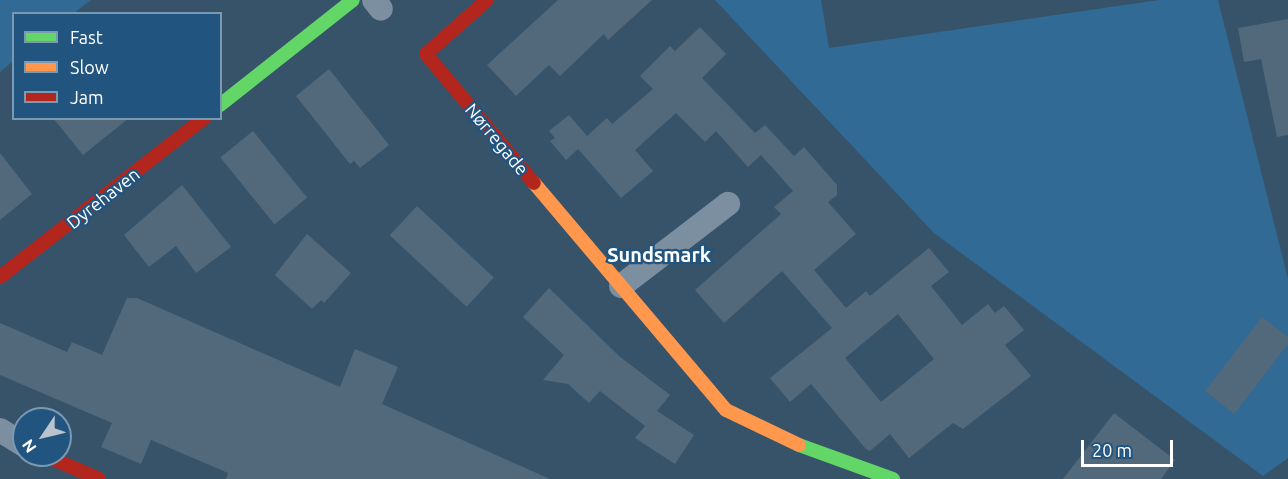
<!DOCTYPE html>
<meta charset="utf-8">
<style>
body{margin:0}
#map{position:relative;width:1288px;height:479px;overflow:hidden;background:#37536a;font-family:Ubuntu,sans-serif}
div>[style]{position:absolute}
.green>*{inset:0;background:#316a95}
.building>*{inset:0;background:#52697c;transform-origin:0 0}
.street>*{height:24px;margin:-12px;padding:0 12px;transform-origin:12px;border-radius:12px;background:#7c8fa1}
.fast>*{height:14px;margin:-7px;padding:0 7px;transform-origin:7px;border-radius:7px;background:#63d668}
.slow>*{height:14px;margin:-7px;padding:0 7px;transform-origin:7px;border-radius:7px;background:#ff974d}
.jam>*{height:14px;margin:-7px;padding:0 7px;transform-origin:7px;border-radius:7px;background:#b3261e}
span{translate:-50% -50%;white-space:nowrap;text-align:center;line-height:1.15;-webkit-text-stroke:4.5px #215580;paint-order:stroke}
.street-label{font-size:18px;color:#fff}
.neighbourhood-label{font-size:20px;color:#fff;font-weight:700}
.legend{position:absolute;left:12px;top:12px;width:210px;height:108px;box-sizing:border-box;background:#215580;border:2px solid #7a99b3;margin:0;padding:8px 10px;list-style:none;font-size:18px;color:#fff}
.legend li{display:flex;align-items:center;gap:12px;height:30px}
.legend b{width:30px;border:2px solid #7a99b3}
.north{position:absolute;left:12px;top:407px;width:60px;height:60px;box-sizing:border-box;background:#215580;border:2px solid #7a99b3;border-radius:50%;rotate:235deg;font-size:16px;font-weight:700;line-height:24px;text-align:center;color:#fff}
.north::after{content:'';display:block;margin:auto;width:21px;height:27px;background:#b9c3cb;clip-path:polygon(50% 0,100% 100%,50% 72%,0 100%)}
.scale{position:absolute;left:1081px;top:440px;width:92px;height:27px;box-sizing:border-box;border:3px solid #fff;border-top:0;padding-left:8px;font-size:18px;line-height:21px;white-space:nowrap;color:#fff;-webkit-text-stroke:4px #215580;paint-order:stroke}
</style>
<div id="map">
<div class="green">
<i style="clip-path:polygon(0 0,91px 0,74px 13px,14px 14px,13px 61px,0 72px)"></i>
<i style="clip-path:polygon(715px 0,821px 0,829px 48px,1159px 0,1218px 0,1288px 279px,1288px 458px,1263px 476px,934px 233px)"></i>
</div>
<div class="building">
<i style="clip-path:polygon(558px 0,652px 0,608px 40px,604px 34px,560px 76px,549px 65px,516px 96px,487px 65px)"></i>
<i style="clip-path:polygon(1288px 19px,1288px 135px,1277px 137px,1261px 59px,1244px 62px,1238px 28px)"></i>
<i style="clip-path:polygon(evenodd,700px 27px,726px 54px,702px 78px,755px 133px,765px 125px,794px 156px,804px 147px,837px 185px,837px 195px,828px 202px,856px 234px,814px 270px,846px 308px,866px 291px,870px 296px,929px 248px,949px 272px,931px 286px,962px 325px,988px 304px,995px 313px,1004px 306px,1024px 330px,1005px 345px,1031px 376px,963px 429px,953px 423px,909px 458px,890px 434px,870px 451px,866px 449px,811px 384px,790px 402px,770px 378px,832px 328px,782px 271px,724px 323px,695px 290px,781px 214px,774px 207px,793px 191px,761px 155px,748px 167px,716px 131px,705px 142px,676px 113px,635px 150px,653px 171px,621px 198px,578px 149px,566px 160px,550px 141px,555px 138px,549px 131px,569px 115px,587px 136px,607px 118px,612px 124px,653px 89px,640px 76px,670px 46px,675px 51px,700px 27px,898px 314px,934px 359px,881px 402px,845px 358px,898px 314px)"></i>
<i style="clip-path:polygon(329px 69px,389px 145px,360px 168px,354px 161px,350px 164px,296px 96px)"></i>
<i style="clip-path:polygon(53px 118px,129px 118px,83px 155px)"></i>
<i style="left:253px;top:131px;width:86px;height:42px;rotate:51deg"></i>
<i style="clip-path:polygon(0 153px,32px 194px,0 220px)"></i>
<i style="clip-path:polygon(182px 185px,231px 247px,196px 273px,176px 246px,149px 267px,124px 235px)"></i>
<i style="left:417px;top:206px;width:105px;height:40px;rotate:43deg"></i>
<i style="clip-path:polygon(307px 234px,351px 273px,324px 303px,321px 300px,312px 309px,275px 275px)"></i>
<i style="clip-path:polygon(549px 288px,619px 356px,670px 395px,657px 411px,694px 435px,675px 464px,635px 438px,645px 426px,600px 391px,589px 403px,568px 384px,543px 380px,564px 355px,523px 317px)"></i>
<i style="clip-path:polygon(127px 298px,137px 298px,340px 387px,355px 349px,398px 367px,382px 404px,550px 479px,226px 479px,228px 473px,151px 440px,141px 464px,101px 447px,112px 423px,0 375px,0 323px,67px 352px,72px 342px,102px 355px)"></i>
<i style="clip-path:polygon(1262px 317px,1288px 337px,1288px 344px,1234px 414px,1205px 391px)"></i>
<i style="clip-path:polygon(1114px 413px,1175px 460px,1161px 479px,1063px 479px)"></i>
</div>
<div class="street">
<i style="left:374px;top:0;width:11px;rotate:52deg"></i>
<i style="left:621px;top:286px;width:135px;rotate:-37.5deg"></i>
<i style="left:0;top:430px;width:28px;rotate:32deg"></i>
</div>
<div class="fast">
<i style="left:220px;top:105px;width:169px;rotate:-38.3deg"></i>
<i style="left:799px;top:445px;width:100px;rotate:19.9deg"></i>
</div>
<div class="slow">
<i style="left:534px;top:183px;width:297px;rotate:49.8deg"></i>
<i style="left:726px;top:410px;width:81px;rotate:25.6deg"></i>
</div>
<div class="jam">
<i style="left:487px;top:0;width:81px;rotate:138.5deg"></i>
<i style="left:426px;top:54px;width:168px;rotate:50.1deg"></i>
<i style="left:0;top:277px;width:259px;rotate:-37.9deg"></i>
<i style="left:44px;top:455px;width:60px;rotate:23.6deg"></i>
</div>
<div class="street-label">
<span style="left:497px;top:139px;rotate:50deg">Nørregade</span>
<span style="left:103px;top:198px;rotate:-38deg">Dyrehaven</span>
</div>
<div class="neighbourhood-label">
<span style="left:659px;top:254px">Sundsmark</span>
</div>
<ul class="legend">
<li><b style="height:8px;background:#63d668"></b>Fast</li>
<li><b style="height:8px;background:#ff974d"></b>Slow</li>
<li><b style="height:8px;background:#b3261e"></b>Jam</li>
</ul>
<div class="north">N</div>
<div class="scale">20 m</div>
</div>
